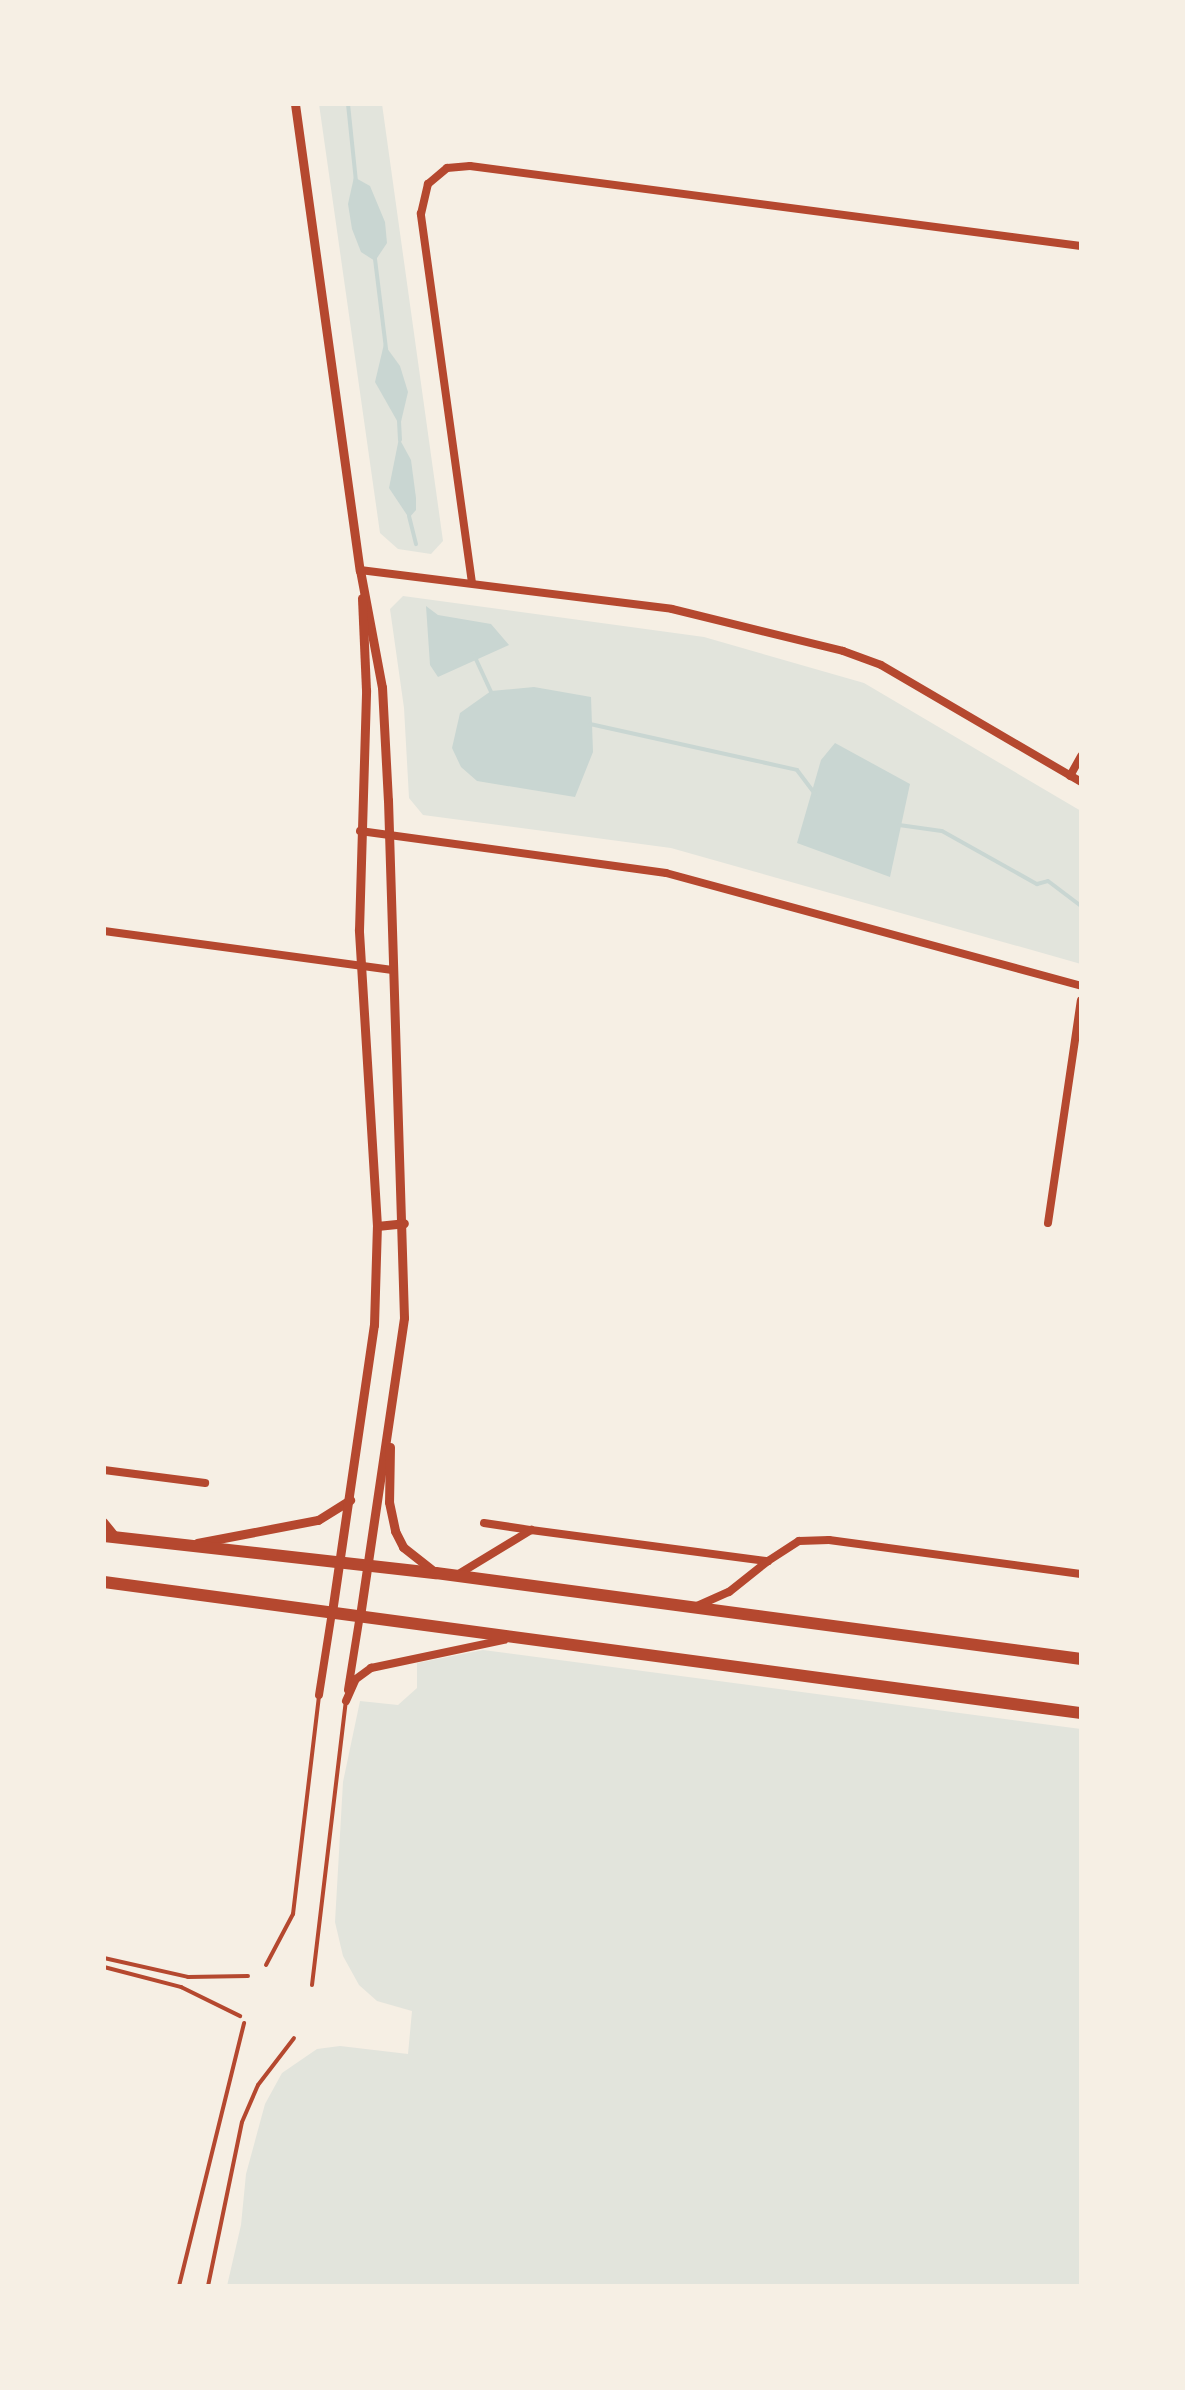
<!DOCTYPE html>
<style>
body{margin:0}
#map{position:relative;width:1185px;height:2390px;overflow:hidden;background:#f6efe4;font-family:Roboto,sans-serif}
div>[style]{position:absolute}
.green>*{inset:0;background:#e2e4dc}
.water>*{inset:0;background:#c9d6d2}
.stream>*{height:4px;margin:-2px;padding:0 2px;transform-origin:2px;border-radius:2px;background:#c9d6d2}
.service>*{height:4px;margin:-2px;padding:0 2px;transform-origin:2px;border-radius:2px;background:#b5482f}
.minor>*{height:8px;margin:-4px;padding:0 4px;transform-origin:4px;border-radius:4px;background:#b5482f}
.tertiary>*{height:9px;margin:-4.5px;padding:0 4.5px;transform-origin:4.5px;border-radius:4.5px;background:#b5482f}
.primary>*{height:12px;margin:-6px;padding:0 6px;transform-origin:6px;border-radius:6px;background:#b5482f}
span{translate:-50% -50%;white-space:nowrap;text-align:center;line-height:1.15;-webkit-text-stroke:8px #f6efe4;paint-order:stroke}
.frame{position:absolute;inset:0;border:106px solid #f6efe4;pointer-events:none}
</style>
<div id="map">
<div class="green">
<i style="clip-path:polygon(319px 104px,382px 104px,443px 541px,431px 554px,398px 549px,380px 533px)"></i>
<i style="clip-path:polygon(403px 596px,704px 637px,864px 683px,1081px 811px,1081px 964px,671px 848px,423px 815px,409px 798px,404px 708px,390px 609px)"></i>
<i style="clip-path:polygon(483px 1650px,1081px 1729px,1081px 2286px,227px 2286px,241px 2225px,246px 2174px,265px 2104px,282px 2073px,317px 2049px,340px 2046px,408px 2054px,412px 2011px,377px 2001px,359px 1985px,343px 1956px,335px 1922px,343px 1782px,360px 1701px,398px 1705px,417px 1688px,417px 1663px)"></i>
</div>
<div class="water">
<i style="clip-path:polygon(354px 177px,370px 186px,385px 222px,387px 243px,375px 261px,361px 252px,352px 229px,348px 204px)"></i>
<i style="clip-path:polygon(384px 344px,400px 366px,408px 392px,400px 426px,375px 382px)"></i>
<i style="clip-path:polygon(399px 438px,411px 460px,416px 498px,416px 510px,409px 518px,389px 488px)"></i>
<i style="clip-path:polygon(426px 606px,438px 615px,491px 624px,509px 645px,438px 677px,430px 665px)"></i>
<i style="clip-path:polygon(534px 687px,591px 697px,593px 752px,575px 797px,477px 781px,461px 767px,452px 748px,460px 713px,491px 691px)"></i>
<i style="clip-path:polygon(835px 743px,910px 784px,890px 877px,797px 843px,821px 760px)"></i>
</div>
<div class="stream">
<i style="left:348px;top:104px;width:77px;rotate:84.1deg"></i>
<i style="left:375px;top:259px;width:91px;rotate:83deg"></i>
<i style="left:399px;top:421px;width:19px;rotate:87deg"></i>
<i style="left:409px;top:516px;width:29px;rotate:76deg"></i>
<i style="left:474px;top:655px;width:43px;rotate:65.2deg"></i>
<i style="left:590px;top:724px;width:212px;rotate:12.5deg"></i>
<i style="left:797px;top:770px;width:30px;rotate:53deg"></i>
<i style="left:899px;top:825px;width:43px;rotate:7.9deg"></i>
<i style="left:942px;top:831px;width:109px;rotate:29.2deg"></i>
<i style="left:1037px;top:884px;width:11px;rotate:-15deg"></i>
<i style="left:1048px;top:881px;width:41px;rotate:37.1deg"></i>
</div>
<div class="service">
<i style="left:104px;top:1958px;width:86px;rotate:12.7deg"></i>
<i style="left:188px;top:1977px;width:60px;rotate:-1deg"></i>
<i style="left:266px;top:1965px;width:58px;rotate:-62.1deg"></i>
<i style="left:293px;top:1914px;width:220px;rotate:-83.2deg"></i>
<i style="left:104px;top:1967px;width:80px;rotate:14.6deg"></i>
<i style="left:181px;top:1987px;width:66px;rotate:26.2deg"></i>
<i style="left:312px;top:1985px;width:286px;rotate:-83.2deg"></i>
<i style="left:179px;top:2286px;width:271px;rotate:-76.1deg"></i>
<i style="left:208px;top:2286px;width:167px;rotate:-78.3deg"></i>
<i style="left:242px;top:2122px;width:40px;rotate:-66.6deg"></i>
<i style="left:258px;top:2085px;width:59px;rotate:-52.5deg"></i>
</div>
<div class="minor">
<i style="left:360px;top:570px;width:314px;rotate:7.1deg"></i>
<i style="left:672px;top:609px;width:176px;rotate:13.8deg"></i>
<i style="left:843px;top:651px;width:40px;rotate:20.2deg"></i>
<i style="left:881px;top:665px;width:232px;rotate:30.3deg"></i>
<i style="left:472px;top:583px;width:373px;rotate:-97.9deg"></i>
<i style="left:421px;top:214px;width:31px;rotate:-77deg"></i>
<i style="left:428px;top:184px;width:25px;rotate:-40deg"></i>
<i style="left:447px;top:168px;width:23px;rotate:-5deg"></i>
<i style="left:470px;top:166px;width:616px;rotate:7.46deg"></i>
<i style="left:1070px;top:776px;width:23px;rotate:-61deg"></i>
<i style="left:360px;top:831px;width:309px;rotate:7.8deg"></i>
<i style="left:666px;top:873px;width:430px;rotate:15.2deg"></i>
<i style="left:104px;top:931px;width:291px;rotate:7.7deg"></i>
<i style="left:1048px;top:1223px;width:225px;rotate:-81.6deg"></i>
<i style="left:104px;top:1470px;width:102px;rotate:7.3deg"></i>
<i style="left:104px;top:1522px;width:19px;rotate:51deg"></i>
<i style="left:484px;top:1523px;width:48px;rotate:8.5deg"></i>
<i style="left:457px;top:1575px;width:87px;rotate:-31.3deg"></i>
<i style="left:531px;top:1530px;width:239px;rotate:7.5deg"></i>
<i style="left:768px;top:1561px;width:37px;rotate:-33deg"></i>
<i style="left:799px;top:1541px;width:30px;rotate:-2deg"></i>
<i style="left:829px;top:1540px;width:254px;rotate:7.7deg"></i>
<i style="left:697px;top:1606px;width:35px;rotate:-24deg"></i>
<i style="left:729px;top:1592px;width:50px;rotate:-38.5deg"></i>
<i style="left:348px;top:1690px;width:76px;rotate:-80.9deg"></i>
<i style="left:319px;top:1695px;width:84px;rotate:-81.1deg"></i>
<i style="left:346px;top:1701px;width:24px;rotate:-66deg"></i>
<i style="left:356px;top:1679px;width:19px;rotate:-36deg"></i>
<i style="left:371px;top:1668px;width:136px;rotate:-11.9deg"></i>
</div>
<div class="tertiary">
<i style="left:295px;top:104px;width:471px;rotate:82.1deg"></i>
<i style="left:360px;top:570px;width:119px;rotate:79.4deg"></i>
<i style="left:382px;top:687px;width:113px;rotate:87deg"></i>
<i style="left:388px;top:800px;width:518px;rotate:88.23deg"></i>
<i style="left:404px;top:1318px;width:300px;rotate:98.4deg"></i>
<i style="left:377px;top:1226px;width:27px;rotate:-6deg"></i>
<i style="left:390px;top:1447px;width:55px;rotate:91deg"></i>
<i style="left:389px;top:1502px;width:30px;rotate:78deg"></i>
<i style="left:395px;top:1531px;width:18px;rotate:63deg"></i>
<i style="left:403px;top:1547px;width:42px;rotate:38.2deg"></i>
<i style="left:197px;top:1543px;width:123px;rotate:-10.8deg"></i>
<i style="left:318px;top:1520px;width:38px;rotate:-32deg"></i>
<i style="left:332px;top:1612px;width:290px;rotate:-81.7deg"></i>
<i style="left:374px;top:1325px;width:99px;rotate:-88.3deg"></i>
<i style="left:377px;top:1226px;width:297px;rotate:-93.5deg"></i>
<i style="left:359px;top:930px;width:240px;rotate:-88.3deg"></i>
<i style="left:366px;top:690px;width:92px;rotate:-92.5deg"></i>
</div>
<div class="primary">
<i style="left:104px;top:1536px;width:334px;rotate:6.4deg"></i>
<i style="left:436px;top:1573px;width:651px;rotate:7.59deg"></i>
<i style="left:104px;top:1582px;width:986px;rotate:7.64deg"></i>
</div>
<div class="frame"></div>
</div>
